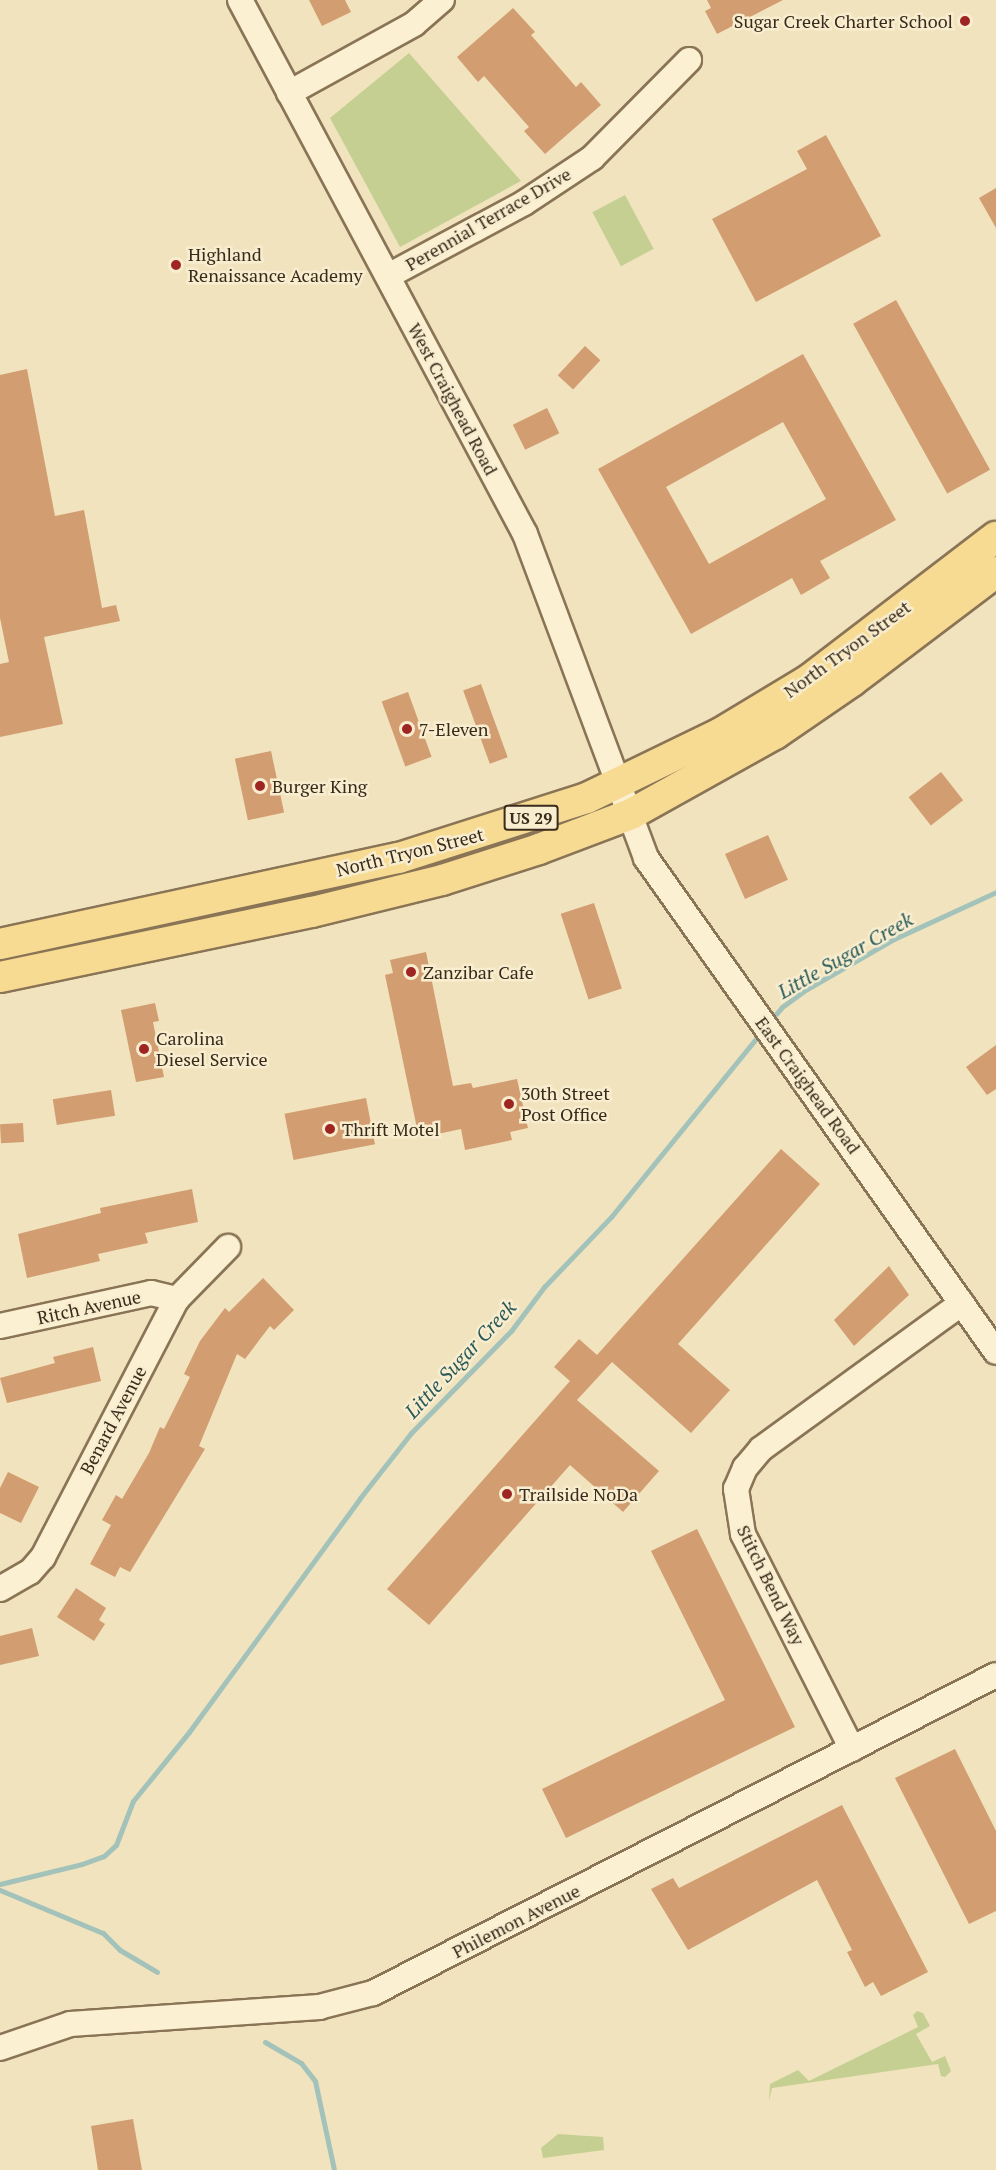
<!DOCTYPE html>
<style>
body{margin:0}
#map{position:relative;width:996px;height:2170px;overflow:hidden;background:#f1e3be;font-family:"PT Serif",serif}
div>[style]{position:absolute}
.green>*{inset:0;background:#c6cf92;transform-origin:0 0}
.stream>*{height:5px;margin:-2.5px;padding:0 2.5px;transform-origin:2.5px;border-radius:2.5px;background:#a2c2ba}
.building>*{inset:0;background:#d29d71;transform-origin:0 0}
.roads{filter:drop-shadow(2px 0 #8a7456) drop-shadow(-2px 0 #8a7456) drop-shadow(0 2px #8a7456) drop-shadow(0 -2px #8a7456)}
.minor>*{height:24px;margin:-12px;padding:0 12px;transform-origin:12px;border-radius:12px;background:#fbf0d2}
.major>*{height:30px;margin:-15px;padding:0 15px;transform-origin:15px;border-radius:15px;background:#f7db93}
.dots>*{width:16px;height:16px;translate:-50% -50%;box-sizing:border-box;border:3px solid #f8edcf;border-radius:50%}
span{translate:-50% -50%;white-space:nowrap;text-align:center;line-height:1.15;-webkit-text-stroke:5px #f8edcf;paint-order:stroke}
.shield-label span{padding:2px 4px;background:#f8edcf;border:2px solid;border-radius:4px;-webkit-text-stroke-width:0}
.shield-label{font-size:16px;color:#392b1b;font-weight:700}
.poi-label{font-size:18px;color:#392b1b}
.right{translate:-100% -50%;text-align:right}
.left{translate:0 -50%;text-align:left}
.street-label{font-size:18px;color:#392b1b}
.water-label{font-size:20px;color:#295a58;font-style:italic}
</style>
<div id="map">
<div class="green">
<i style="clip-path:polygon(409px 53px,521px 181px,400px 247px,330px 118px)"></i>
<i style="left:625px;top:195px;width:61px;height:37px;rotate:62deg"></i>
<i style="clip-path:polygon(917px 2011px,923px 2013px,930px 2026px,916px 2034px,932px 2062px,945px 2056px,951px 2071px,945px 2077px,941px 2076px,938px 2064px,772px 2088px,769px 2101px,770px 2084px,798px 2070px,809px 2081px,918px 2027px,913px 2015px)"></i>
<i style="clip-path:polygon(558px 2134px,603px 2137px,604px 2150px,543px 2158px,541px 2148px)"></i>
</div>
<div class="stream">
<i style="left:770px;top:1021px;width:18px;rotate:-49deg"></i>
<i style="left:782px;top:1007px;width:31px;rotate:-36deg"></i>
<i style="left:807px;top:989px;width:100px;rotate:-29.9deg"></i>
<i style="left:894px;top:939px;width:112px;rotate:-24.7deg"></i>
<i style="left:0;top:1884px;width:84px;rotate:-13.7deg"></i>
<i style="left:82px;top:1864px;width:23px;rotate:-20deg"></i>
<i style="left:104px;top:1856px;width:16px;rotate:-43deg"></i>
<i style="left:116px;top:1845px;width:47px;rotate:-68.9deg"></i>
<i style="left:133px;top:1801px;width:89px;rotate:-50.9deg"></i>
<i style="left:189px;top:1732px;width:290px;rotate:-53.8deg"></i>
<i style="left:360px;top:1498px;width:83px;rotate:-51.9deg"></i>
<i style="left:411px;top:1433px;width:143px;rotate:-45.6deg"></i>
<i style="left:511px;top:1331px;width:55px;rotate:-53.1deg"></i>
<i style="left:544px;top:1287px;width:97px;rotate:-46.3deg"></i>
<i style="left:611px;top:1217px;width:240px;rotate:-50.9deg"></i>
<i style="left:0;top:1890px;width:112px;rotate:22.7deg"></i>
<i style="left:103px;top:1933px;width:24px;rotate:45deg"></i>
<i style="left:120px;top:1950px;width:43px;rotate:30.7deg"></i>
<i style="left:265px;top:2042px;width:42px;rotate:30.3deg"></i>
<i style="left:301px;top:2063px;width:23px;rotate:52deg"></i>
<i style="left:315px;top:2081px;width:91px;rotate:77.9deg"></i>
</div>
<div class="building">
<i style="clip-path:polygon(309px 0,345px 0,351px 12px,322px 26px)"></i>
<i style="clip-path:polygon(707px 0,783px 0,717px 34px,705px 11px,711px 8px)"></i>
<i style="clip-path:polygon(513px 8px,535px 32px,531px 35px,576px 87px,581px 82px,601px 105px,545px 154px,524px 131px,529px 127px,484px 76px,478px 82px,457px 57px)"></i>
<i style="clip-path:polygon(826px 135px,881px 236px,756px 302px,712px 219px,807px 169px,797px 151px)"></i>
<i style="clip-path:polygon(996px 188px,996px 228px,979px 198px)"></i>
<i style="left:896px;top:300px;width:194px;height:49px;rotate:61deg"></i>
<i style="left:585px;top:346px;width:21px;height:40px;rotate:43deg"></i>
<i style="clip-path:polygon(evenodd,803px 354px,896px 520px,820px 561px,830px 578px,801px 595px,792px 578px,691px 634px,598px 469px,803px 354px,783px 422px,826px 499px,709px 564px,666px 487px,783px 422px)"></i>
<i style="clip-path:polygon(27px 369px,55px 516px,84px 510px,102px 608px,116px 605px,120px 621px,44px 637px,63px 724px,0 737px,0 664px,9px 662px,0 618px,0 375px)"></i>
<i style="left:547px;top:408px;width:28px;height:38px;rotate:64deg"></i>
<i style="left:481px;top:684px;width:78px;height:19px;rotate:70deg"></i>
<i style="left:408px;top:692px;width:69px;height:28px;rotate:70deg"></i>
<i style="left:271px;top:751px;width:63px;height:37px;rotate:78deg"></i>
<i style="left:941px;top:772px;width:36px;height:41px;rotate:52deg"></i>
<i style="left:768px;top:835px;width:49px;height:47px;rotate:66deg"></i>
<i style="left:594px;top:903px;width:90px;height:35px;rotate:72deg"></i>
<i style="clip-path:polygon(426px 952px,453px 1086px,471px 1083px,473px 1088px,517px 1079px,528px 1128px,510px 1132px,512px 1140px,465px 1150px,461px 1129px,419px 1138px,385px 975px,393px 973px,390px 960px)"></i>
<i style="clip-path:polygon(155px 1003px,159px 1021px,153px 1022px,164px 1077px,136px 1082px,121px 1010px)"></i>
<i style="clip-path:polygon(996px 1045px,996px 1089px,987px 1095px,966px 1067px)"></i>
<i style="left:111px;top:1090px;width:26px;height:59px;rotate:81deg"></i>
<i style="left:366px;top:1098px;width:47px;height:83px;rotate:79deg"></i>
<i style="left:23px;top:1123px;width:19px;height:23px;rotate:87deg"></i>
<i style="clip-path:polygon(781px 1149px,820px 1184px,678px 1344px,730px 1390px,691px 1433px,612px 1362px,577px 1400px,659px 1471px,623px 1512px,570px 1465px,429px 1625px,387px 1589px,570px 1381px,554px 1367px,579px 1339px,597px 1355px)"></i>
<i style="clip-path:polygon(192px 1189px,198px 1222px,145px 1233px,148px 1243px,98px 1254px,100px 1261px,27px 1278px,18px 1234px,101px 1213px,100px 1208px)"></i>
<i style="clip-path:polygon(889px 1266px,909px 1295px,854px 1346px,834px 1320px)"></i>
<i style="clip-path:polygon(263px 1278px,294px 1310px,274px 1330px,270px 1326px,245px 1359px,237px 1354px,199px 1446px,205px 1449px,130px 1572px,120px 1567px,115px 1577px,90px 1564px,111px 1525px,102px 1520px,116px 1495px,122px 1499px,149px 1453px,160px 1427px,164px 1429px,190px 1377px,184px 1374px,200px 1341px,225px 1308px,229px 1312px)"></i>
<i style="clip-path:polygon(93px 1347px,101px 1381px,7px 1403px,0 1378px,55px 1363px,53px 1357px)"></i>
<i style="clip-path:polygon(8px 1472px,39px 1487px,21px 1523px,0 1513px,0 1488px)"></i>
<i style="clip-path:polygon(697px 1529px,795px 1727px,566px 1838px,542px 1789px,725px 1700px,651px 1551px)"></i>
<i style="clip-path:polygon(76px 1588px,106px 1608px,99px 1620px,105px 1624px,94px 1641px,57px 1617px)"></i>
<i style="clip-path:polygon(32px 1628px,39px 1656px,0 1665px,0 1636px)"></i>
<i style="clip-path:polygon(955px 1749px,996px 1831px,996px 1911px,969px 1924px,895px 1778px)"></i>
<i style="clip-path:polygon(842px 1805px,928px 1972px,881px 1996px,873px 1982px,865px 1987px,847px 1952px,852px 1950px,817px 1880px,688px 1950px,651px 1889px,673px 1878px,679px 1888px)"></i>
<i style="clip-path:polygon(133px 2119px,142px 2170px,98px 2170px,91px 2126px)"></i>
</div>
<div class="roads">
<div class="minor">
<i style="left:240px;top:0;width:605px;rotate:61.91deg"></i>
<i style="left:525px;top:534px;width:346px;rotate:69.5deg"></i>
<i style="left:646px;top:858px;width:605px;rotate:54.68deg"></i>
<i style="left:289px;top:93px;width:143px;rotate:-28.9deg"></i>
<i style="left:414px;top:24px;width:37px;rotate:-41deg"></i>
<i style="left:388px;top:276px;width:154px;rotate:-28.2deg"></i>
<i style="left:524px;top:203px;width:82px;rotate:-33.5deg"></i>
<i style="left:592px;top:158px;width:138px;rotate:-45.3deg"></i>
<i style="left:0;top:1326px;width:155px;rotate:-12.3deg"></i>
<i style="left:151px;top:1293px;width:27px;rotate:13deg"></i>
<i style="left:0;top:1589px;width:34px;rotate:-30deg"></i>
<i style="left:30px;top:1572px;width:20px;rotate:-49deg"></i>
<i style="left:43px;top:1557px;width:291px;rotate:-62.6deg"></i>
<i style="left:177px;top:1299px;width:73px;rotate:-45.6deg"></i>
<i style="left:852px;top:1749px;width:241px;rotate:-116.9deg"></i>
<i style="left:743px;top:1534px;width:46px;rotate:-98.8deg"></i>
<i style="left:736px;top:1489px;width:23px;rotate:-67deg"></i>
<i style="left:745px;top:1468px;width:25px;rotate:-50deg"></i>
<i style="left:761px;top:1449px;width:248px;rotate:-36deg"></i>
<i style="left:0;top:2048px;width:74px;rotate:-18.9deg"></i>
<i style="left:70px;top:2024px;width:250px;rotate:-3.9deg"></i>
<i style="left:319px;top:2007px;width:56px;rotate:-14.5deg"></i>
<i style="left:373px;top:1993px;width:699px;rotate:-27.04deg"></i>
</div>
<div class="major">
<i style="left:0;top:944px;width:408px;rotate:-12.2deg"></i>
<i style="left:399px;top:858px;width:197px;rotate:-17.7deg"></i>
<i style="left:587px;top:798px;width:147px;rotate:-25.9deg"></i>
<i style="left:719px;top:734px;width:106px;rotate:-31.1deg"></i>
<i style="left:810px;top:679px;width:234px;rotate:-37.4deg"></i>
<i style="left:0;top:977px;width:319px;rotate:-11.8deg"></i>
<i style="left:312px;top:912px;width:134px;rotate:-13.8deg"></i>
<i style="left:442px;top:880px;width:102px;rotate:-17.7deg"></i>
<i style="left:539px;top:849px;width:98px;rotate:-20.8deg"></i>
<i style="left:631px;top:814px;width:165px;rotate:-29.1deg"></i>
<i style="left:775px;top:734px;width:93px;rotate:-34.5deg"></i>
<i style="left:852px;top:681px;width:181px;rotate:-37.1deg"></i>
</div>
</div>
<div class="dots">
<i style="left:965px;top:21px;background:#9e2522"></i>
<i style="left:176px;top:265px;background:#9e2522"></i>
<i style="left:407px;top:729px;background:#9e2522"></i>
<i style="left:260px;top:786px;background:#9e2522"></i>
<i style="left:411px;top:972px;background:#9e2522"></i>
<i style="left:144px;top:1049px;background:#9e2522"></i>
<i style="left:509px;top:1104px;background:#9e2522"></i>
<i style="left:330px;top:1129px;background:#9e2522"></i>
<i style="left:507px;top:1494px;background:#9e2522"></i>
</div>
<div class="shield-label">
<span style="left:531px;top:818px">US 29</span>
</div>
<div class="poi-label">
<span class="right" style="left:953px;top:21px">Sugar Creek Charter School</span>
<span class="left" style="left:188px;top:265px">Highland<br>Renaissance Academy</span>
<span class="left" style="left:419px;top:729px">7-Eleven</span>
<span class="left" style="left:272px;top:786px">Burger King</span>
<span class="left" style="left:423px;top:972px">Zanzibar Cafe</span>
<span class="left" style="left:156px;top:1049px">Carolina<br>Diesel Service</span>
<span class="left" style="left:521px;top:1104px">30th Street<br>Post Office</span>
<span class="left" style="left:342px;top:1129px">Thrift Motel</span>
<span class="left" style="left:519px;top:1494px">Trailside NoDa</span>
</div>
<div class="street-label">
<span style="left:488px;top:219px;rotate:-30deg">Perennial Terrace Drive</span>
<span style="left:453px;top:399px;rotate:62deg">West Craighead Road</span>
<span style="left:847px;top:649px;rotate:-36deg">North Tryon Street</span>
<span style="left:410px;top:852px;rotate:-14deg">North Tryon Street</span>
<span style="left:808px;top:1085px;rotate:54deg">East Craighead Road</span>
<span style="left:89px;top:1307px;rotate:-12deg">Ritch Avenue</span>
<span style="left:113px;top:1420px;rotate:-62deg">Benard Avenue</span>
<span style="left:771px;top:1585px;rotate:64deg">Stitch Bend Way</span>
<span style="left:516px;top:1921px;rotate:-27deg">Philemon Avenue</span>
</div>
<div class="water-label">
<span style="left:845px;top:955px;rotate:-30deg">Little Sugar Creek</span>
<span style="left:460px;top:1359px;rotate:-47deg">Little Sugar Creek</span>
</div>
</div>
